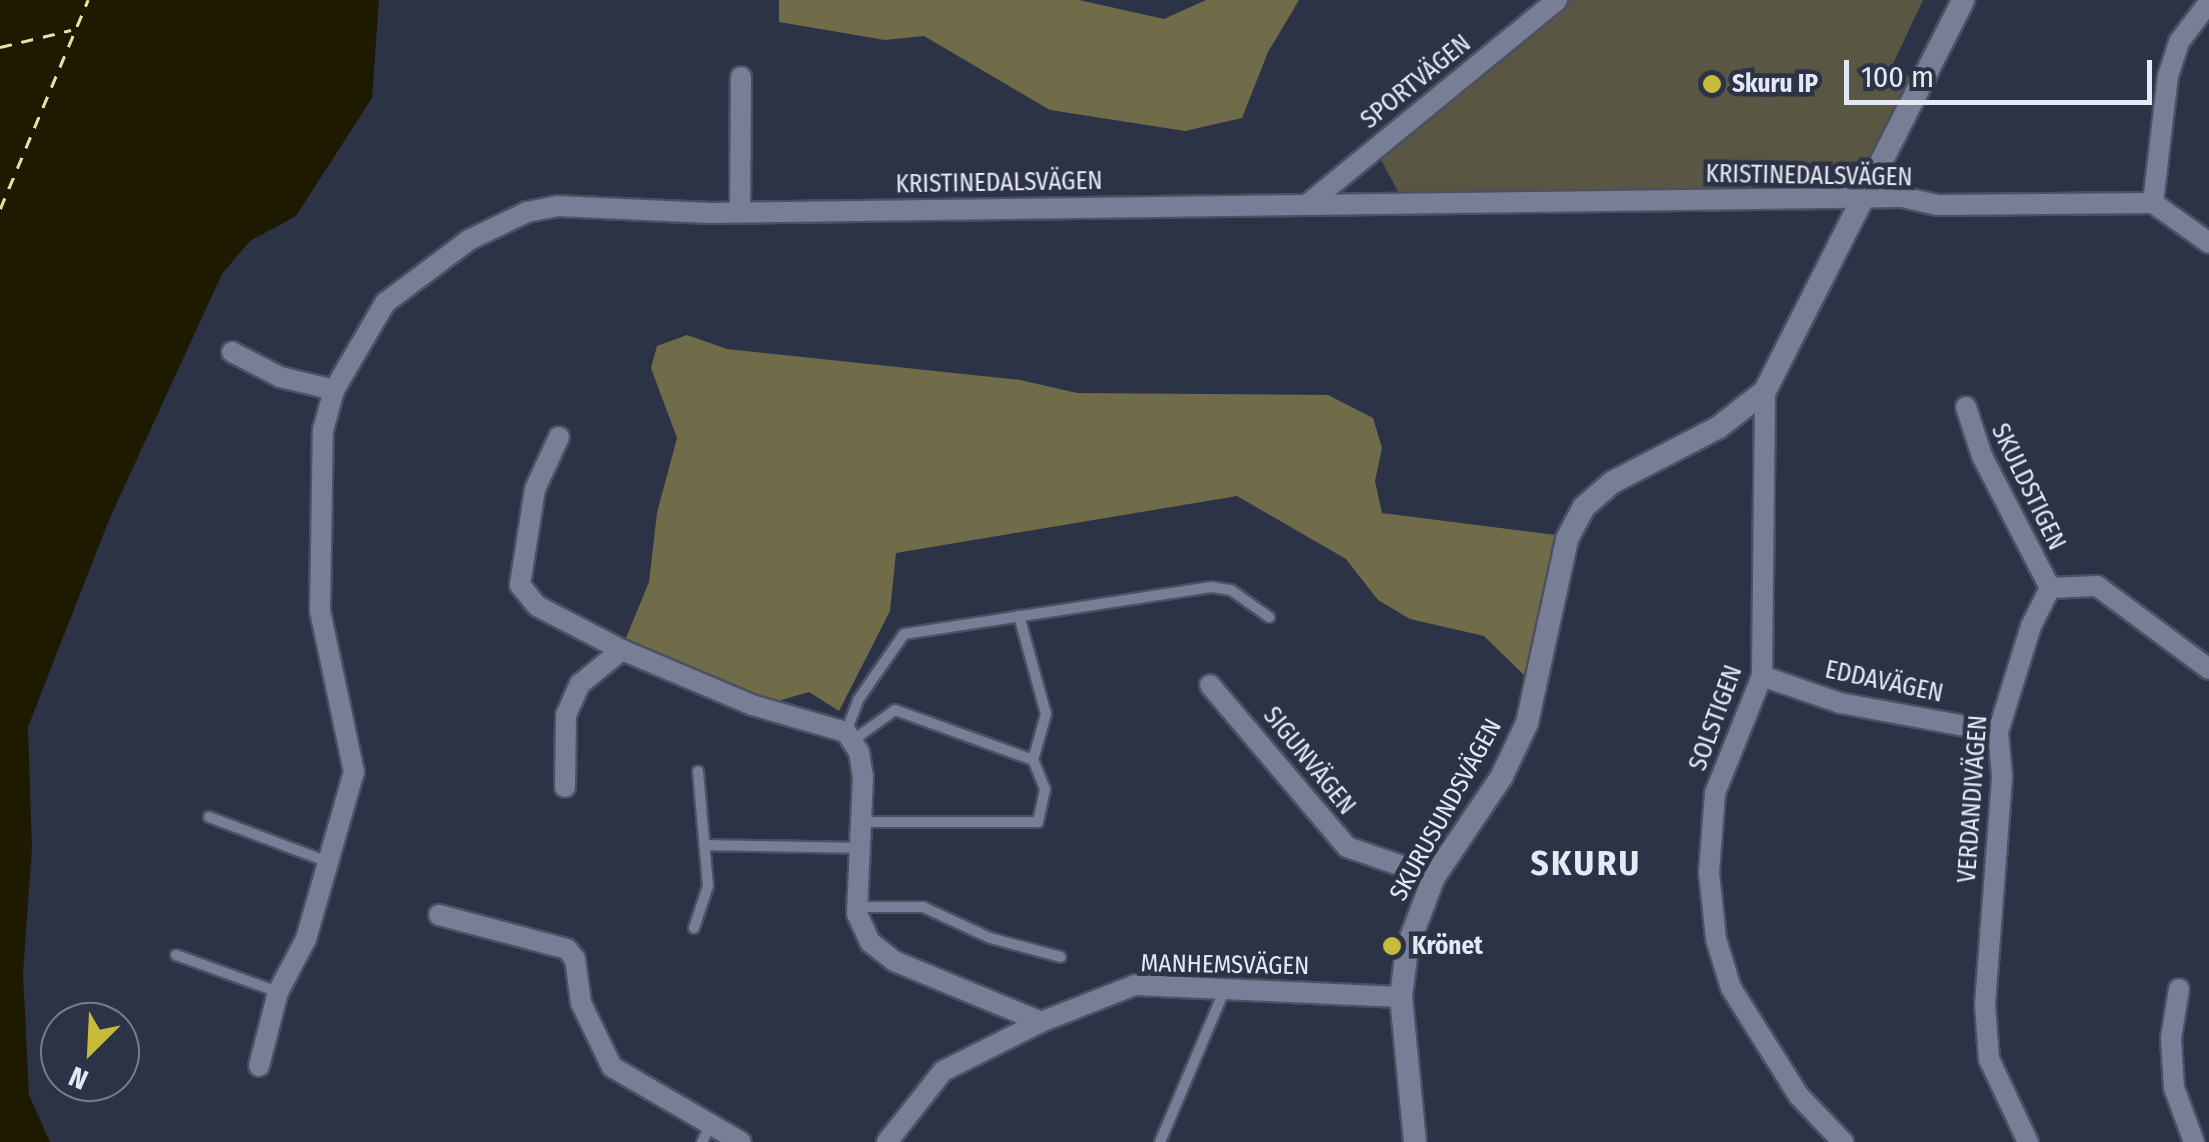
<!DOCTYPE html>
<meta charset="utf-8">
<style>
body{margin:0}
#map{position:relative;width:2209px;height:1142px;overflow:hidden;background:#2d3346;font-family:"Fira Sans Condensed",sans-serif}
div>[style]{position:absolute}
.green>*{inset:0;background:#595743}
.forest>*{inset:0;background:#706c4a}
.water>*{inset:0;background:#1e1a00}
.ferry>*{height:2.5px;margin-top:-1.25px;transform-origin:0;background:repeating-linear-gradient(90deg,#e8e1a2 0 12px,transparent 0 22px)}
.roads{filter:drop-shadow(2px 0 #4c5061) drop-shadow(-2px 0 #4c5061) drop-shadow(0 2px #4c5061) drop-shadow(0 -2px #4c5061)}
.service>*{height:10px;margin:-5px;padding:0 5px;transform-origin:5px;border-radius:5px;background:#777e95}
.minor>*{height:20px;margin:-10px;padding:0 10px;transform-origin:10px;border-radius:10px;background:#777e95}
.tertiary>*{height:22px;margin:-11px;padding:0 11px;transform-origin:11px;border-radius:11px;background:#777e95}
.dots>*{width:28px;height:28px;translate:-50% -50%;box-sizing:border-box;border:5px solid #2d3346;border-radius:50%}
span{translate:-50% -50%;white-space:nowrap;text-align:center;line-height:1.15;-webkit-text-stroke:9px #2d3346;paint-order:stroke}
.street-label{font-size:25px;color:#e5e9f6}
.poi-label{font-size:25px;color:#e5e9f6;font-weight:700}
.left{translate:0 -50%;text-align:left}
.district-label{font-size:35px;color:#e5e9f6;font-weight:700;letter-spacing:2.5px}
.north{position:absolute;left:40px;top:1002px;width:100px;height:100px;box-sizing:border-box;background:#2d3346;border:2px solid #777c8c;border-radius:50%;rotate:204deg;font-size:28px;font-weight:700;line-height:40px;text-align:center;color:#e5e9f6}
.north::after{content:'';display:block;margin:auto;width:35px;height:45px;background:#c9bb3a;clip-path:polygon(50% 0,100% 100%,50% 72%,0 100%)}
.scale{position:absolute;left:1844px;top:60px;width:308px;height:45px;box-sizing:border-box;border:5px solid #e5e9f6;border-top:0;padding-left:12px;font-size:30px;line-height:35px;white-space:nowrap;color:#e5e9f6;-webkit-text-stroke:8px #2d3346;paint-order:stroke}
</style>
<div id="map">
<div class="green">
<i style="clip-path:polygon(1567px 0,1923px 0,1892px 66px,1910px 77px,1858px 177px,1834px 189px,1401px 197px,1380px 158px)"></i>
</div>
<div class="forest">
<i style="clip-path:polygon(779px 0,1079px 0,1164px 19px,1206px 0,1299px 0,1268px 52px,1242px 118px,1185px 131px,1050px 110px,924px 36px,885px 40px,779px 22px)"></i>
<i style="clip-path:polygon(687px 335px,727px 349px,1020px 380px,1077px 393px,1328px 395px,1373px 418px,1382px 448px,1375px 481px,1382px 513px,1556px 535px,1526px 677px,1484px 636px,1410px 619px,1378px 600px,1346px 559px,1237px 496px,896px 553px,890px 611px,839px 711px,809px 692px,774px 702px,734px 689px,626px 638px,649px 582px,657px 513px,677px 438px,651px 368px,657px 346px)"></i>
</div>
<div class="water">
<i style="clip-path:polygon(0 0,379px 0,372px 98px,296px 216px,250px 241px,222px 274px,109px 520px,28px 727px,32px 848px,23px 973px,29px 1095px,50px 1142px,0 1142px)"></i>
</div>
<div class="ferry">
<i style="left:0;top:47px;width:73px;rotate:-13.5deg"></i>
<i style="left:0;top:209px;width:227px;rotate:-67.2deg"></i>
</div>
<div class="roads">
<div class="service">
<i style="left:846px;top:732px;width:34px;rotate:-69deg"></i>
<i style="left:858px;top:700px;width:80px;rotate:-55.1deg"></i>
<i style="left:904px;top:634px;width:311px;rotate:-8.7deg"></i>
<i style="left:1211px;top:587px;width:20px;rotate:9deg"></i>
<i style="left:1231px;top:590px;width:47px;rotate:35.4deg"></i>
<i style="left:852px;top:741px;width:53px;rotate:-35.8deg"></i>
<i style="left:895px;top:710px;width:147px;rotate:19.9deg"></i>
<i style="left:209px;top:817px;width:127px;rotate:20.7deg"></i>
<i style="left:861px;top:822px;width:177px"></i>
<i style="left:1038px;top:822px;width:34px;rotate:-78deg"></i>
<i style="left:1045px;top:789px;width:31px;rotate:-112deg"></i>
<i style="left:1033px;top:760px;width:48px;rotate:-74.2deg"></i>
<i style="left:1046px;top:714px;width:102px;rotate:-105.4deg"></i>
<i style="left:707px;top:845px;width:151px;rotate:1.1deg"></i>
<i style="left:858px;top:907px;width:65px"></i>
<i style="left:923px;top:907px;width:74px;rotate:24.8deg"></i>
<i style="left:990px;top:938px;width:73px;rotate:15deg"></i>
<i style="left:694px;top:928px;width:44px;rotate:-71.6deg"></i>
<i style="left:708px;top:886px;width:115px;rotate:-95deg"></i>
<i style="left:176px;top:955px;width:109px;rotate:19.9deg"></i>
<i style="left:702px;top:1142px;width:18px;rotate:-63deg"></i>
<i style="left:1160px;top:1142px;width:166px;rotate:-67deg"></i>
</div>
<div class="minor">
<i style="left:2153px;top:203px;width:128px;rotate:-83.3deg"></i>
<i style="left:2168px;top:76px;width:36px;rotate:-72deg"></i>
<i style="left:2179px;top:42px;width:50px;rotate:-53.1deg"></i>
<i style="left:1308px;top:204px;width:322px;rotate:-39.3deg"></i>
<i style="left:740px;top:212px;width:135px;rotate:-89.6deg"></i>
<i style="left:232px;top:352px;width:54px;rotate:27.5deg"></i>
<i style="left:280px;top:377px;width:56px;rotate:13.5deg"></i>
<i style="left:1765px;top:391px;width:285px;rotate:90.6deg"></i>
<i style="left:1762px;top:676px;width:126px;rotate:111.9deg"></i>
<i style="left:1715px;top:793px;width:80px;rotate:94.3deg"></i>
<i style="left:1709px;top:873px;width:66px;rotate:83.9deg"></i>
<i style="left:1716px;top:939px;width:51px;rotate:73deg"></i>
<i style="left:1731px;top:988px;width:128px;rotate:57.8deg"></i>
<i style="left:1799px;top:1096px;width:64px;rotate:46.3deg"></i>
<i style="left:1966px;top:407px;width:52px;rotate:71.9deg"></i>
<i style="left:1982px;top:456px;width:148px;rotate:62.7deg"></i>
<i style="left:559px;top:437px;width:57px;rotate:114.8deg"></i>
<i style="left:535px;top:489px;width:97px;rotate:98.9deg"></i>
<i style="left:520px;top:585px;width:27px;rotate:51deg"></i>
<i style="left:537px;top:606px;width:96px;rotate:27.4deg"></i>
<i style="left:622px;top:650px;width:141px;rotate:22.9deg"></i>
<i style="left:752px;top:705px;width:98px;rotate:16deg"></i>
<i style="left:846px;top:732px;width:24px;rotate:57deg"></i>
<i style="left:859px;top:752px;width:24px;rotate:81deg"></i>
<i style="left:863px;top:776px;width:138px;rotate:92.5deg"></i>
<i style="left:857px;top:914px;width:31px;rotate:65deg"></i>
<i style="left:870px;top:942px;width:31px;rotate:38deg"></i>
<i style="left:894px;top:961px;width:159px;rotate:22.5deg"></i>
<i style="left:1041px;top:1022px;width:101px;rotate:-21.5deg"></i>
<i style="left:1135px;top:985px;width:266px;rotate:2.6deg"></i>
<i style="left:1762px;top:676px;width:83px;rotate:19.1deg"></i>
<i style="left:1840px;top:703px;width:161px;rotate:10.4deg"></i>
<i style="left:1210px;top:685px;width:212px;rotate:49.8deg"></i>
<i style="left:1347px;top:847px;width:92px;rotate:19deg"></i>
<i style="left:565px;top:787px;width:72px;rotate:-89.2deg"></i>
<i style="left:566px;top:715px;width:34px;rotate:-66deg"></i>
<i style="left:580px;top:684px;width:54px;rotate:-39deg"></i>
<i style="left:439px;top:915px;width:132px;rotate:14.9deg"></i>
<i style="left:567px;top:949px;width:13px;rotate:51deg"></i>
<i style="left:575px;top:959px;width:44px;rotate:82.2deg"></i>
<i style="left:581px;top:1003px;width:71px;rotate:64.2deg"></i>
<i style="left:612px;top:1067px;width:149px;rotate:30.2deg"></i>
<i style="left:2179px;top:989px;width:50px;rotate:99.3deg"></i>
<i style="left:2171px;top:1038px;width:50px;rotate:86.6deg"></i>
<i style="left:2174px;top:1088px;width:58px;rotate:69.7deg"></i>
<i style="left:259px;top:1066px;width:76px;rotate:-75.6deg"></i>
<i style="left:278px;top:992px;width:60px;rotate:-62.2deg"></i>
<i style="left:306px;top:939px;width:174px;rotate:-74deg"></i>
<i style="left:354px;top:772px;width:165px;rotate:-101.9deg"></i>
<i style="left:320px;top:611px;width:181px;rotate:-89.1deg"></i>
<i style="left:323px;top:430px;width:41px;rotate:-74.6deg"></i>
<i style="left:334px;top:390px;width:101px;rotate:-59.6deg"></i>
<i style="left:385px;top:303px;width:105px;rotate:-36.9deg"></i>
<i style="left:469px;top:240px;width:64px;rotate:-25.8deg"></i>
<i style="left:527px;top:212px;width:31px;rotate:-11deg"></i>
<i style="left:557px;top:206px;width:153px;rotate:2.6deg"></i>
<i style="left:710px;top:213px;width:1192px;rotate:-0.77deg"></i>
<i style="left:1902px;top:197px;width:36px;rotate:13deg"></i>
<i style="left:1937px;top:205px;width:216px;rotate:-0.5deg"></i>
<i style="left:2153px;top:203px;width:69px;rotate:35.5deg"></i>
<i style="left:887px;top:1142px;width:90px;rotate:-51.7deg"></i>
<i style="left:943px;top:1071px;width:110px;rotate:-26.6deg"></i>
<i style="left:2028px;top:1142px;width:92px;rotate:-115.2deg"></i>
<i style="left:1989px;top:1059px;width:55px;rotate:-94.2deg"></i>
<i style="left:1985px;top:1004px;width:229px;rotate:-85.7deg"></i>
<i style="left:2002px;top:776px;width:44px;rotate:-95.2deg"></i>
<i style="left:1998px;top:732px;width:111px;rotate:-72.7deg"></i>
<i style="left:2031px;top:626px;width:42px;rotate:-63.4deg"></i>
<i style="left:2050px;top:588px;width:47px;rotate:-2.4deg"></i>
<i style="left:2097px;top:586px;width:139px;rotate:36.5deg"></i>
</div>
<div class="tertiary">
<i style="left:1415px;top:1142px;width:146px;rotate:-95.5deg"></i>
<i style="left:1401px;top:997px;width:49px;rotate:-83deg"></i>
<i style="left:1407px;top:948px;width:76px;rotate:-69.2deg"></i>
<i style="left:1434px;top:877px;width:122px;rotate:-56deg"></i>
<i style="left:1502px;top:776px;width:59px;rotate:-64.7deg"></i>
<i style="left:1527px;top:723px;width:188px;rotate:-77.7deg"></i>
<i style="left:1567px;top:539px;width:36px;rotate:-62deg"></i>
<i style="left:1584px;top:507px;width:38px;rotate:-41deg"></i>
<i style="left:1613px;top:482px;width:119px;rotate:-27.4deg"></i>
<i style="left:1719px;top:427px;width:58px;rotate:-38deg"></i>
<i style="left:1765px;top:391px;width:438px;rotate:-63.1deg"></i>
</div>
</div>
<div class="dots">
<i style="left:1712px;top:84px;background:#c9bb3a"></i>
<i style="left:1392px;top:946px;background:#c9bb3a"></i>
</div>
<div class="street-label">
<span style="left:1416px;top:82px;rotate:-39deg">SPORTVÄGEN</span>
<span style="left:1809px;top:176px;rotate:1deg">KRISTINEDALSVÄGEN</span>
<span style="left:999px;top:183px;rotate:-1deg">KRISTINEDALSVÄGEN</span>
<span style="left:2028px;top:487px;rotate:64deg">SKULDSTIGEN</span>
<span style="left:1884px;top:682px;rotate:12deg">EDDAVÄGEN</span>
<span style="left:1716px;top:718px;rotate:-70deg">SOLSTIGEN</span>
<span style="left:1309px;top:761px;rotate:51deg">SIGUNVÄGEN</span>
<span style="left:1973px;top:799px;rotate:-86deg">VERDANDIVÄGEN</span>
<span style="left:1446px;top:810px;rotate:-61deg">SKURUSUNDSVÄGEN</span>
<span style="left:1225px;top:965px;rotate:1deg">MANHEMSVÄGEN</span>
</div>
<div class="poi-label">
<span class="left" style="left:1732px;top:84px">Skuru IP</span>
<span class="left" style="left:1412px;top:946px">Krönet</span>
</div>
<div class="district-label">
<span style="left:1586px;top:863px">SKURU</span>
</div>
<div class="north">N</div>
<div class="scale">100 m</div>
</div>
